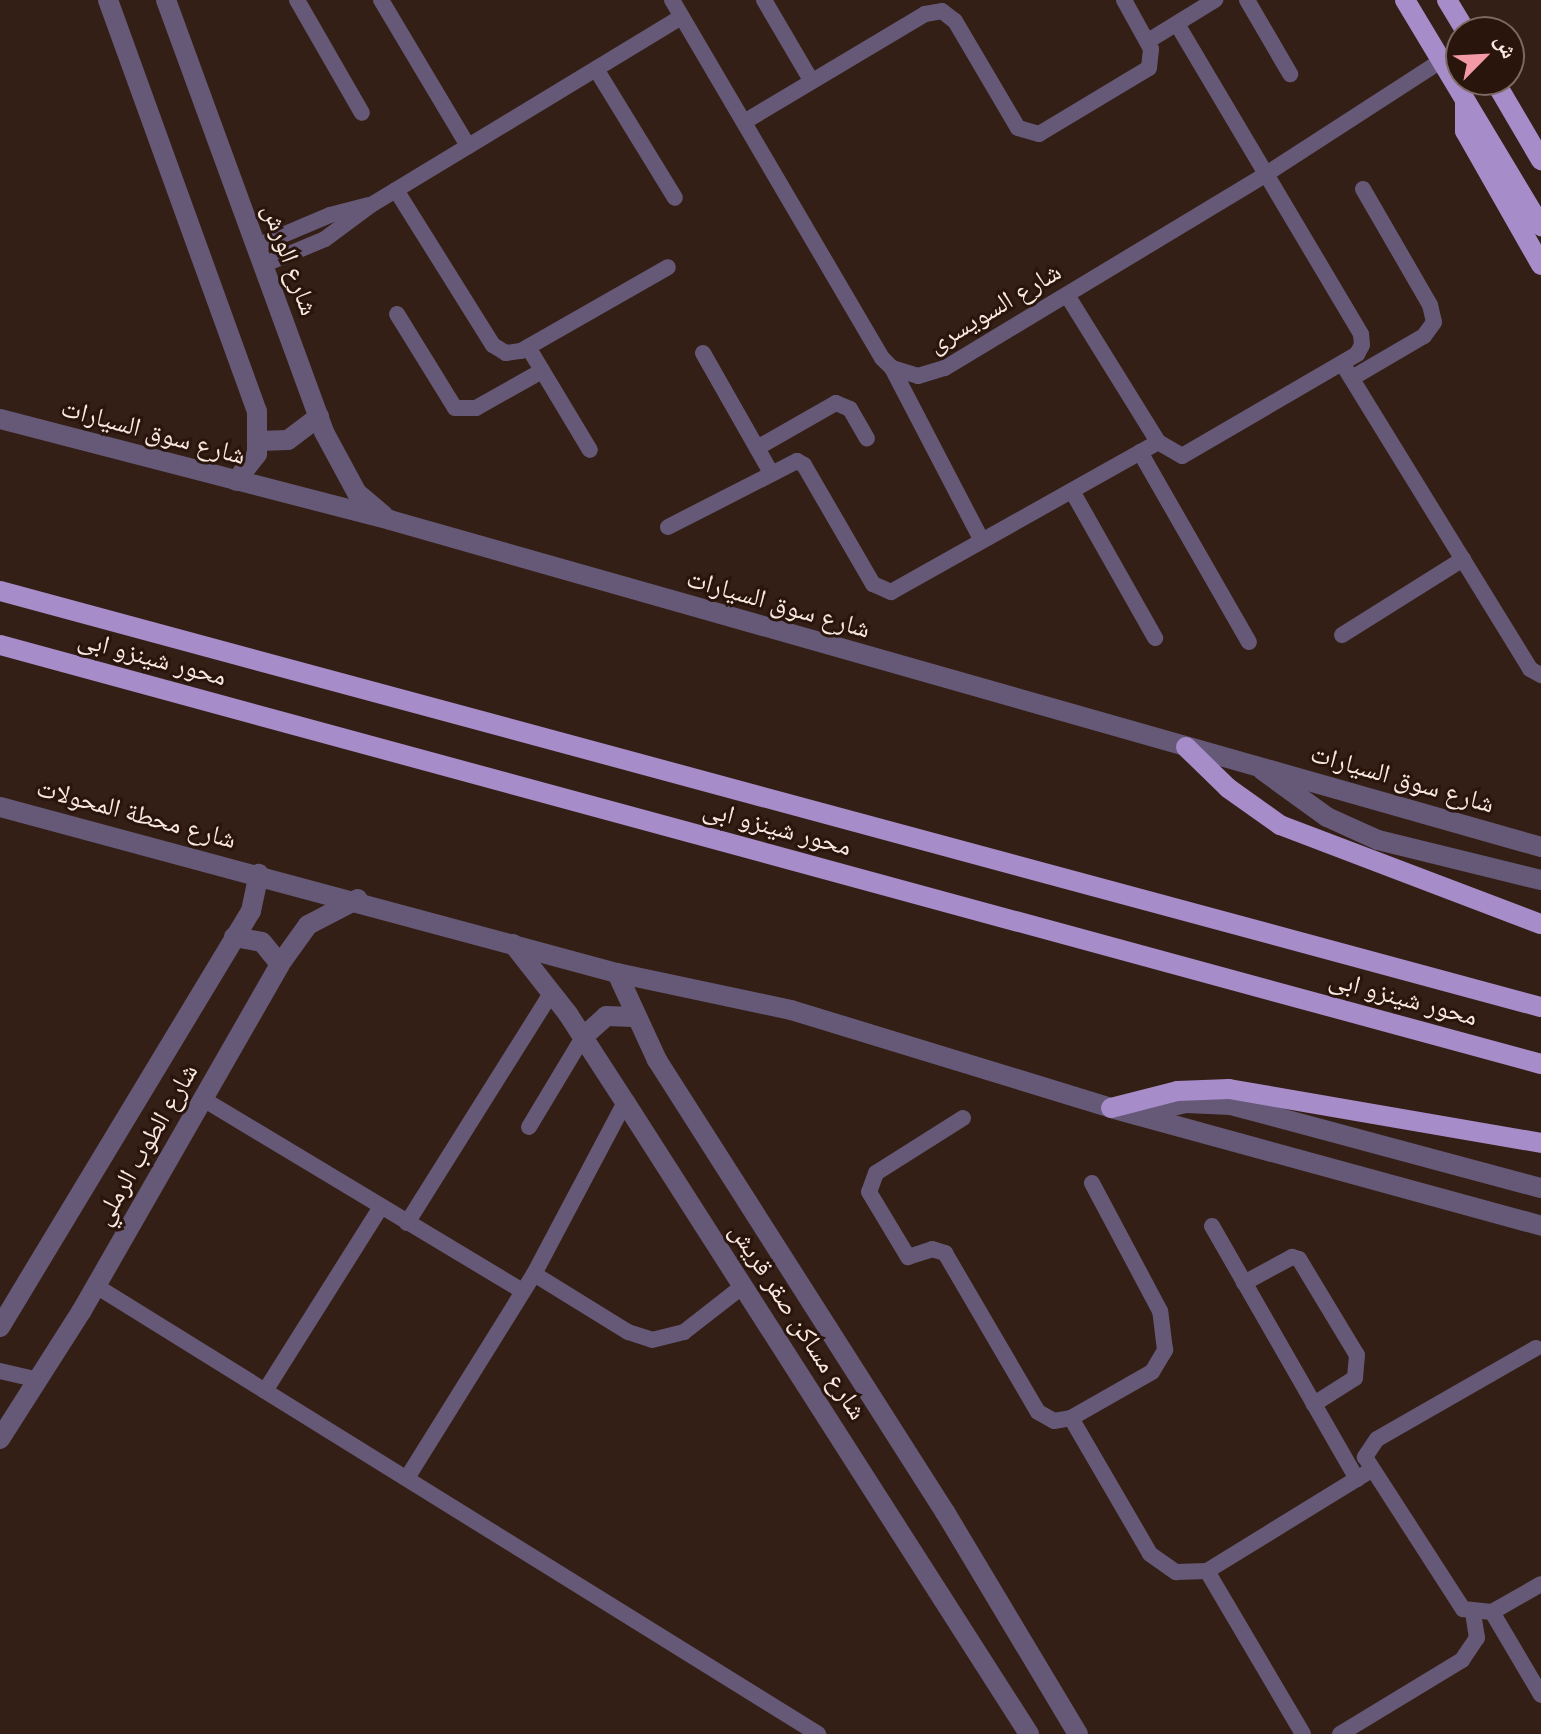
<!DOCTYPE html>
<meta charset="utf-8">
<style>
body{margin:0}
#map{position:relative;width:1541px;height:1734px;overflow:hidden;background:#341f16;font-family:Spectral,"Noto Naskh Arabic",serif}
div>[style]{position:absolute}
.minor>*{height:16px;margin:-8px;padding:0 8px;transform-origin:8px;border-radius:8px;background:#665977}
.tertiary>*{height:20px;margin:-10px;padding:0 10px;transform-origin:10px;border-radius:10px;background:#665977}
.primary>*{height:20px;margin:-10px;padding:0 10px;transform-origin:10px;border-radius:10px;background:#a78cca}
span{translate:-50% -50%;white-space:nowrap;text-align:center;line-height:1.15;-webkit-text-stroke:6px #2a150d;paint-order:stroke}
.street-label{font-size:26px;color:#f7e8e1}
.north{position:absolute;left:1445px;top:16px;width:80px;height:80px;box-sizing:border-box;background:#2a150d;border:2px solid #7c6962;border-radius:50%;rotate:66deg;font-size:22px;font-weight:700;line-height:32px;text-align:center;color:#f7e8e1}
.north::after{content:'';display:block;margin:auto;width:28px;height:36px;background:#f49aa6;clip-path:polygon(50% 0,100% 100%,50% 72%,0 100%)}
</style>
<div id="map">
<div class="minor">
<i style="left:297px;top:0;width:130px;rotate:60.1deg"></i>
<i style="left:381px;top:0;width:170px;rotate:59.2deg"></i>
<i style="left:672px;top:0;width:415px;rotate:59.6deg"></i>
<i style="left:882px;top:358px;width:14px;rotate:45deg"></i>
<i style="left:892px;top:368px;width:27px;rotate:17deg"></i>
<i style="left:918px;top:376px;width:28px;rotate:-17deg"></i>
<i style="left:945px;top:368px;width:371px;rotate:-31.1deg"></i>
<i style="left:1263px;top:176px;width:212px;rotate:-32.9deg"></i>
<i style="left:764px;top:0;width:93px;rotate:59.6deg"></i>
<i style="left:1247px;top:0;width:86px;rotate:59.8deg"></i>
<i style="left:1148px;top:41px;width:79px;rotate:-31.5deg"></i>
<i style="left:596px;top:69px;width:151px;rotate:58.5deg"></i>
<i style="left:744px;top:122px;width:211px;rotate:-30.8deg"></i>
<i style="left:925px;top:14px;width:17px;rotate:-10deg"></i>
<i style="left:942px;top:11px;width:16px;rotate:38deg"></i>
<i style="left:955px;top:21px;width:124px;rotate:59.5deg"></i>
<i style="left:1018px;top:128px;width:22px;rotate:16deg"></i>
<i style="left:1039px;top:134px;width:128px;rotate:-31deg"></i>
<i style="left:1149px;top:68px;width:19px;rotate:-84deg"></i>
<i style="left:1151px;top:49px;width:56px;rotate:-118.9deg"></i>
<i style="left:396px;top:190px;width:183px;rotate:58deg"></i>
<i style="left:493px;top:345px;width:15px;rotate:32deg"></i>
<i style="left:506px;top:353px;width:15px;rotate:-8deg"></i>
<i style="left:521px;top:351px;width:169px;rotate:-29.7deg"></i>
<i style="left:257px;top:246px;width:79px;rotate:-23deg"></i>
<i style="left:330px;top:215px;width:40px;rotate:-14.4deg"></i>
<i style="left:263px;top:265px;width:67px;rotate:-22.8deg"></i>
<i style="left:325px;top:239px;width:57px;rotate:-36.5deg"></i>
<i style="left:371px;top:205px;width:363px;rotate:-31.2deg"></i>
<i style="left:1067px;top:295px;width:173px;rotate:58.2deg"></i>
<i style="left:1158px;top:442px;width:28px;rotate:30deg"></i>
<i style="left:1182px;top:456px;width:203px;rotate:-30.2deg"></i>
<i style="left:1357px;top:354px;width:10px;rotate:-61deg"></i>
<i style="left:1362px;top:345px;width:11px;rotate:-95deg"></i>
<i style="left:1361px;top:334px;width:360px;rotate:-120.7deg"></i>
<i style="left:397px;top:314px;width:110px;rotate:58.3deg"></i>
<i style="left:455px;top:408px;width:21px"></i>
<i style="left:476px;top:408px;width:76px;rotate:-29.3deg"></i>
<i style="left:528px;top:347px;width:120px;rotate:59deg"></i>
<i style="left:703px;top:353px;width:136px;rotate:60.4deg"></i>
<i style="left:1342px;top:363px;width:359px;rotate:58.4deg"></i>
<i style="left:1530px;top:669px;width:13px;rotate:29deg"></i>
<i style="left:892px;top:368px;width:193px;rotate:62.5deg"></i>
<i style="left:1352px;top:378px;width:83px;rotate:-30.3deg"></i>
<i style="left:1424px;top:336px;width:17px;rotate:-54deg"></i>
<i style="left:1434px;top:322px;width:17px;rotate:-103deg"></i>
<i style="left:1430px;top:305px;width:134px;rotate:-120deg"></i>
<i style="left:757px;top:448px;width:91px;rotate:-29.7deg"></i>
<i style="left:836px;top:403px;width:15px;rotate:23deg"></i>
<i style="left:850px;top:409px;width:34px;rotate:60deg"></i>
<i style="left:1140px;top:452px;width:219px;rotate:60.2deg"></i>
<i style="left:1072px;top:491px;width:169px;rotate:60.5deg"></i>
<i style="left:668px;top:527px;width:145px;rotate:-27.1deg"></i>
<i style="left:797px;top:461px;width:8px;rotate:30deg"></i>
<i style="left:804px;top:465px;width:138px;rotate:59.9deg"></i>
<i style="left:873px;top:584px;width:20px;rotate:24deg"></i>
<i style="left:891px;top:592px;width:306px;rotate:-29.3deg"></i>
<i style="left:1342px;top:635px;width:143px;rotate:-32.1deg"></i>
<i style="left:203px;top:1099px;width:373px;rotate:31deg"></i>
<i style="left:963px;top:1118px;width:103px;rotate:147.7deg"></i>
<i style="left:876px;top:1173px;width:20px;rotate:110deg"></i>
<i style="left:869px;top:1192px;width:76px;rotate:59deg"></i>
<i style="left:908px;top:1257px;width:25px;rotate:-18deg"></i>
<i style="left:932px;top:1249px;width:14px;rotate:17deg"></i>
<i style="left:945px;top:1253px;width:184px;rotate:59.7deg"></i>
<i style="left:1038px;top:1412px;width:18px;rotate:29deg"></i>
<i style="left:1054px;top:1421px;width:17px;rotate:-10deg"></i>
<i style="left:1071px;top:1418px;width:93px;rotate:-29.6deg"></i>
<i style="left:1152px;top:1372px;width:26px;rotate:-59deg"></i>
<i style="left:1165px;top:1350px;width:39px;rotate:-97deg"></i>
<i style="left:1160px;top:1311px;width:145px;rotate:-118deg"></i>
<i style="left:529px;top:1127px;width:105px;rotate:-59deg"></i>
<i style="left:407px;top:1223px;width:273px;rotate:-57.9deg"></i>
<i style="left:1212px;top:1226px;width:292px;rotate:60.2deg"></i>
<i style="left:534px;top:1274px;width:110px;rotate:31.7deg"></i>
<i style="left:628px;top:1332px;width:25px;rotate:18deg"></i>
<i style="left:652px;top:1340px;width:33px;rotate:-14deg"></i>
<i style="left:684px;top:1332px;width:75px;rotate:-37.9deg"></i>
<i style="left:1244px;top:1283px;width:55px;rotate:-28.4deg"></i>
<i style="left:1292px;top:1257px;width:7px;rotate:16deg"></i>
<i style="left:1299px;top:1259px;width:112px;rotate:58.9deg"></i>
<i style="left:1357px;top:1355px;width:23px;rotate:95deg"></i>
<i style="left:1355px;top:1378px;width:49px;rotate:147.6deg"></i>
<i style="left:96px;top:1286px;width:850px;rotate:31.82deg"></i>
<i style="left:1536px;top:1348px;width:183px;rotate:150.2deg"></i>
<i style="left:1377px;top:1439px;width:22px;rotate:124deg"></i>
<i style="left:1365px;top:1457px;width:181px;rotate:57.2deg"></i>
<i style="left:1463px;top:1609px;width:29px;rotate:6deg"></i>
<i style="left:1492px;top:1612px;width:56px;rotate:-29.7deg"></i>
<i style="left:0;top:1371px;width:40px;rotate:13deg"></i>
<i style="left:265px;top:1391px;width:218px;rotate:-57.8deg"></i>
<i style="left:1071px;top:1418px;width:157px;rotate:59.8deg"></i>
<i style="left:1150px;top:1554px;width:32px;rotate:35deg"></i>
<i style="left:1176px;top:1572px;width:31px;rotate:-2deg"></i>
<i style="left:1207px;top:1571px;width:193px;rotate:-31.6deg"></i>
<i style="left:407px;top:1478px;width:240px;rotate:-58.1deg"></i>
<i style="left:534px;top:1274px;width:195px;rotate:-62.1deg"></i>
<i style="left:1207px;top:1571px;width:189px;rotate:59.5deg"></i>
<i style="left:1492px;top:1612px;width:96px;rotate:59.4deg"></i>
<i style="left:1340px;top:1734px;width:143px;rotate:-31.2deg"></i>
<i style="left:1462px;top:1660px;width:27px;rotate:-56deg"></i>
<i style="left:1477px;top:1638px;width:25px;rotate:-99deg"></i>
</div>
<div class="tertiary">
<i style="left:108px;top:0;width:437px;rotate:70.1deg"></i>
<i style="left:257px;top:411px;width:43px;rotate:90deg"></i>
<i style="left:257px;top:454px;width:34px;rotate:128deg"></i>
<i style="left:166px;top:0;width:460px;rotate:69.9deg"></i>
<i style="left:324px;top:432px;width:69px;rotate:61.6deg"></i>
<i style="left:357px;top:493px;width:34px;rotate:40deg"></i>
<i style="left:0;top:419px;width:403px;rotate:14.5deg"></i>
<i style="left:390px;top:520px;width:1197px;rotate:15.86deg"></i>
<i style="left:259px;top:441px;width:29px;rotate:-2deg"></i>
<i style="left:288px;top:440px;width:39px;rotate:-37deg"></i>
<i style="left:1262px;top:770px;width:80px;rotate:35.9deg"></i>
<i style="left:1327px;top:817px;width:56px;rotate:24.3deg"></i>
<i style="left:1378px;top:840px;width:168px;rotate:13.8deg"></i>
<i style="left:0;top:807px;width:639px;rotate:15.06deg"></i>
<i style="left:617px;top:973px;width:178px;rotate:12deg"></i>
<i style="left:791px;top:1010px;width:335px;rotate:17deg"></i>
<i style="left:1111px;top:1108px;width:446px;rotate:15.3deg"></i>
<i style="left:234px;top:937px;width:28px;rotate:10deg"></i>
<i style="left:262px;top:942px;width:28px;rotate:51deg"></i>
<i style="left:513px;top:944px;width:89px;rotate:51.8deg"></i>
<i style="left:568px;top:1014px;width:105px;rotate:57.1deg"></i>
<i style="left:625px;top:1102px;width:750px;rotate:57.41deg"></i>
<i style="left:617px;top:973px;width:96px;rotate:65.3deg"></i>
<i style="left:657px;top:1060px;width:536px;rotate:57.5deg"></i>
<i style="left:945px;top:1512px;width:259px;rotate:59.1deg"></i>
<i style="left:583px;top:1037px;width:31px;rotate:-42deg"></i>
<i style="left:606px;top:1016px;width:28px;rotate:2deg"></i>
<i style="left:1136px;top:1115px;width:51px;rotate:-13.5deg"></i>
<i style="left:1186px;top:1103px;width:45px;rotate:2.5deg"></i>
<i style="left:1231px;top:1105px;width:321px;rotate:15deg"></i>
<i style="left:0;top:1327px;width:486px;rotate:-58.9deg"></i>
<i style="left:251px;top:911px;width:38px;rotate:-78deg"></i>
<i style="left:0;top:1439px;width:151px;rotate:-57.5deg"></i>
<i style="left:81px;top:1312px;width:401px;rotate:-60.2deg"></i>
<i style="left:280px;top:964px;width:48px;rotate:-54.3deg"></i>
<i style="left:308px;top:925px;width:56px;rotate:-27.5deg"></i>
</div>
<div class="primary">
<i style="left:1405px;top:0;width:264px;rotate:59deg"></i>
<i style="left:1447px;top:0;width:37px;rotate:59deg"></i>
<i style="left:1494px;top:80px;width:93px;rotate:59.6deg"></i>
<i style="left:1465px;top:100px;width:31px;rotate:90deg"></i>
<i style="left:1465px;top:131px;width:154px;rotate:60.4deg"></i>
<i style="left:0;top:591px;width:1596px;rotate:15.11deg"></i>
<i style="left:0;top:645px;width:1597px;rotate:15.21deg"></i>
<i style="left:1186px;top:747px;width:59px;rotate:44.3deg"></i>
<i style="left:1228px;top:788px;width:64px;rotate:35.4deg"></i>
<i style="left:1280px;top:825px;width:279px;rotate:20.8deg"></i>
<i style="left:1111px;top:1108px;width:68px;rotate:-14.4deg"></i>
<i style="left:1177px;top:1091px;width:52px;rotate:-2.2deg"></i>
<i style="left:1229px;top:1089px;width:317px;rotate:9.8deg"></i>
</div>
<div class="street-label">
<span style="left:289px;top:260px;rotate:70deg">شارع الورش</span>
<span style="left:995px;top:309px;rotate:-31deg">شارع السويسرى</span>
<span style="left:153px;top:433px;rotate:15deg">شارع سوق السيارات</span>
<span style="left:778px;top:605px;rotate:16deg">شارع سوق السيارات</span>
<span style="left:152px;top:659px;rotate:15deg">محور شينزو ابى</span>
<span style="left:1402px;top:780px;rotate:16deg">شارع سوق السيارات</span>
<span style="left:136px;top:815px;rotate:15deg">شارع محطة المحولات</span>
<span style="left:777px;top:829px;rotate:15deg">محور شينزو ابى</span>
<span style="left:1403px;top:999px;rotate:15deg">محور شينزو ابى</span>
<span style="left:147px;top:1145px;rotate:-60deg">شارع الطوب الرملي</span>
<span style="left:797px;top:1322px;rotate:57deg">شارع مساكن صقر قريش</span>
</div>
<div class="north">ش</div>
</div>
